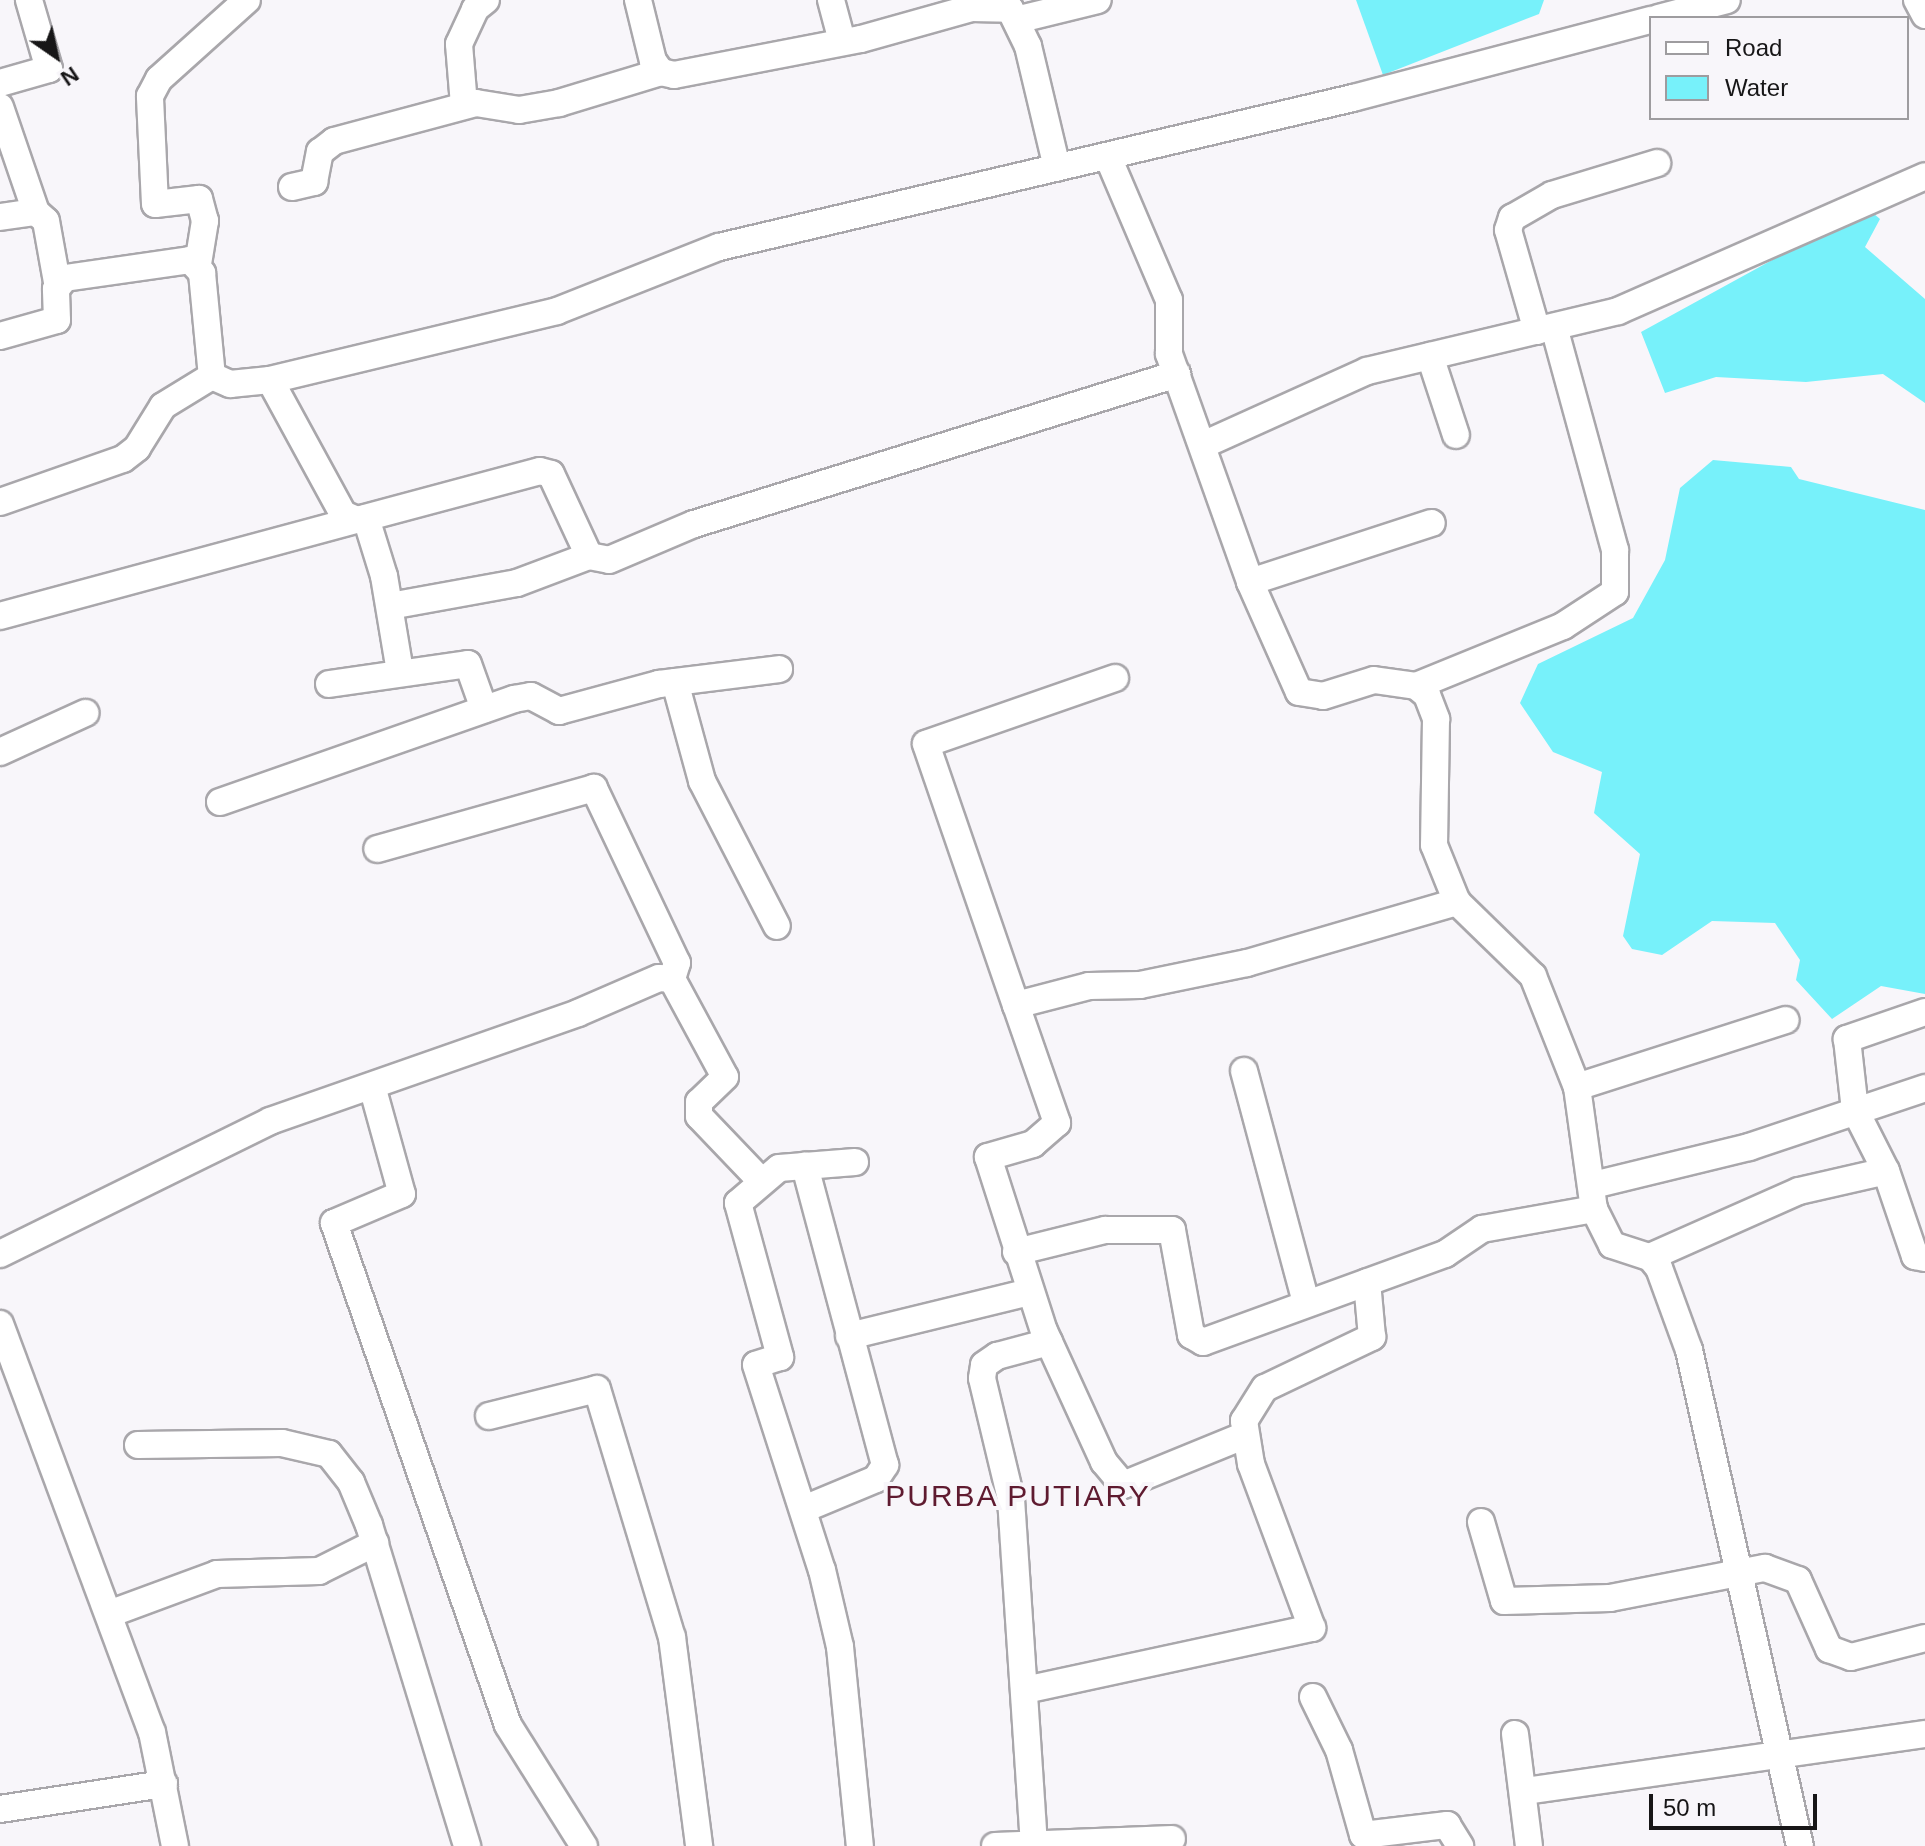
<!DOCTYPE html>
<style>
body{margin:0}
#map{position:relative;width:1925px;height:1846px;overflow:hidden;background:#f8f6fa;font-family:Helvetica,sans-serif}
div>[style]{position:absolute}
.water>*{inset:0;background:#77f1fa}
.roads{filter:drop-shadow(2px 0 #a9a7ab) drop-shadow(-2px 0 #a9a7ab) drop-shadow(0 2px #a9a7ab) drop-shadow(0 -2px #a9a7ab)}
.minor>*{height:26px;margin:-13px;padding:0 13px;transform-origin:13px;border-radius:13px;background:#fff}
span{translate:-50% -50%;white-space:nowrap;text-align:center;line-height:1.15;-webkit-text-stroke:8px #f8f6fa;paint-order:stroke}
.neighbourhood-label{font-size:30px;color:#5f1b30;letter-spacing:2px}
.legend{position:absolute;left:1649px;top:16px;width:260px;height:104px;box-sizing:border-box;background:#f8f6fa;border:2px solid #9e9c9f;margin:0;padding:10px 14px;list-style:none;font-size:24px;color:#171617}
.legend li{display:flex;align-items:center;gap:16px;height:40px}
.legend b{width:40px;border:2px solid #9e9c9f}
.north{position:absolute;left:16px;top:16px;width:80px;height:80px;-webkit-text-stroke:6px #f8f6fa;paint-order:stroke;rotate:146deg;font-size:22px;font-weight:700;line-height:32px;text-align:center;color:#171617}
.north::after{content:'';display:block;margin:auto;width:28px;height:36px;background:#171617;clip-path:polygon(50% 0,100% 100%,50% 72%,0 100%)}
.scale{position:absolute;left:1649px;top:1794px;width:168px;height:36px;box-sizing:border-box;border:4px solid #171617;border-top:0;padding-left:10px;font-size:24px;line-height:28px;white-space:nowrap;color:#171617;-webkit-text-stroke:6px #f8f6fa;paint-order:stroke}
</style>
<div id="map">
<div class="water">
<i style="clip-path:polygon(1356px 0,1544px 0,1539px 14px,1383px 75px)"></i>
<i style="clip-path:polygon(1867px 208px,1880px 219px,1865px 247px,1925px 299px,1925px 403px,1883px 374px,1806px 382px,1716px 377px,1665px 393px,1641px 332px)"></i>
<i style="clip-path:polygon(1713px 460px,1791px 467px,1799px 479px,1925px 510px,1925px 994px,1881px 986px,1832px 1019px,1796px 980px,1800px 960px,1775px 923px,1712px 921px,1662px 955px,1632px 949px,1623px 936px,1640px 854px,1594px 813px,1602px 772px,1553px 752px,1520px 703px,1538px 664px,1633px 618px,1665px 560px,1680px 488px)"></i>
</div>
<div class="roads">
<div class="minor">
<i style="left:638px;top:0;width:63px;rotate:76.2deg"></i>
<i style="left:653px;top:61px;width:14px;rotate:54deg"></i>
<i style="left:661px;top:72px;width:13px;rotate:13deg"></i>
<i style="left:674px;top:75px;width:190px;rotate:-10.9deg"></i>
<i style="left:861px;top:39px;width:114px;rotate:-15.7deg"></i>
<i style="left:971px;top:8px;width:39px;rotate:1deg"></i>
<i style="left:1010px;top:9px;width:41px;rotate:64.1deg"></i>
<i style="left:1028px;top:46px;width:125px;rotate:76.6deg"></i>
<i style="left:831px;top:0;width:42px;rotate:75deg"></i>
<i style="left:1917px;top:0;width:17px;rotate:62deg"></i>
<i style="left:1658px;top:18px;width:71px;rotate:-14.6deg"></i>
<i style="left:1016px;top:20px;width:84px;rotate:-13.7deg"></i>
<i style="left:0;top:83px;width:51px;rotate:-15.9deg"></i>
<i style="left:49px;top:69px;width:72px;rotate:-106.2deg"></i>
<i style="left:464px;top:105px;width:61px;rotate:-94.7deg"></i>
<i style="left:459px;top:44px;width:38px;rotate:-65deg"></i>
<i style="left:475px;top:9px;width:14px;rotate:-39deg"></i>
<i style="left:0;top:107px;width:111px;rotate:71.1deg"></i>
<i style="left:1108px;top:157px;width:155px;rotate:66.9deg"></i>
<i style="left:1169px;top:300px;width:54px;rotate:90deg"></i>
<i style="left:1169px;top:354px;width:242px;rotate:70.4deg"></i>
<i style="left:1250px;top:582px;width:120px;rotate:66deg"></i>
<i style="left:1299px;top:692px;width:24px;rotate:9deg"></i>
<i style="left:1323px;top:696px;width:53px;rotate:-17.4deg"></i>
<i style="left:1374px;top:680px;width:42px;rotate:8.1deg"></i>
<i style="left:1416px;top:686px;width:14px;rotate:39deg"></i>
<i style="left:1427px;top:695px;width:26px;rotate:69deg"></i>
<i style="left:1436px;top:719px;width:126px;rotate:90.9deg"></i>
<i style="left:1434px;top:845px;width:61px;rotate:68deg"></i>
<i style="left:1457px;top:902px;width:106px;rotate:44.2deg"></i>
<i style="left:1533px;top:976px;width:119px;rotate:68.4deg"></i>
<i style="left:1577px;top:1087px;width:123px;rotate:82.1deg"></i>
<i style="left:1594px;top:1209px;width:40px;rotate:63.4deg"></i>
<i style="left:1612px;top:1245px;width:40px;rotate:18deg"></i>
<i style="left:1650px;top:1257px;width:14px;rotate:51deg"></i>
<i style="left:1659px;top:1268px;width:87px;rotate:69.9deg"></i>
<i style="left:1689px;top:1350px;width:508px;rotate:77.39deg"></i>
<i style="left:292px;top:187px;width:23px;rotate:-13deg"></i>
<i style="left:314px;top:182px;width:31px;rotate:-79deg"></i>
<i style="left:320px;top:152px;width:18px;rotate:-38deg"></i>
<i style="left:334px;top:141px;width:147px;rotate:-15deg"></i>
<i style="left:476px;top:103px;width:44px;rotate:9.2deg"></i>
<i style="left:519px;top:110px;width:41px;rotate:-9.9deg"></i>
<i style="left:559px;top:103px;width:107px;rotate:-16.9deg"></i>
<i style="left:0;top:217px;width:36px;rotate:-8deg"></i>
<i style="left:36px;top:212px;width:13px;rotate:42deg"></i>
<i style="left:46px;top:221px;width:62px;rotate:79.8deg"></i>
<i style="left:198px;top:264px;width:44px;rotate:-80.8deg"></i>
<i style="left:205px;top:221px;width:23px;rotate:-105deg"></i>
<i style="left:199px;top:199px;width:44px;rotate:173.5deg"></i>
<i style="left:155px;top:204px;width:108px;rotate:-92.7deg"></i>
<i style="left:150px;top:96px;width:19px;rotate:-62deg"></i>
<i style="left:159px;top:79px;width:118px;rotate:-41.9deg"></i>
<i style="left:1537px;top:331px;width:105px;rotate:-106deg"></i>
<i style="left:1508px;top:230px;width:13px;rotate:-72deg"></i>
<i style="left:1512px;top:218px;width:46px;rotate:-29.9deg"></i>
<i style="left:1552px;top:195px;width:110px;rotate:-16.9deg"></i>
<i style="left:0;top:336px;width:59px;rotate:-15.7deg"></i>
<i style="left:57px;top:320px;width:31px;rotate:-92deg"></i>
<i style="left:56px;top:289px;width:14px;rotate:-51deg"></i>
<i style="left:65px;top:278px;width:126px;rotate:-8.2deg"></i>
<i style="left:190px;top:260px;width:18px;rotate:47deg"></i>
<i style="left:202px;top:273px;width:103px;rotate:84.5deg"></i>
<i style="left:212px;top:376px;width:20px;rotate:24deg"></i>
<i style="left:230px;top:384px;width:40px;rotate:-5.7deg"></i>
<i style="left:270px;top:380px;width:295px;rotate:-13.5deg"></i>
<i style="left:557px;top:311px;width:174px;rotate:-21.6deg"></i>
<i style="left:719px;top:247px;width:651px;rotate:-13.23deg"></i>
<i style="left:1353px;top:98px;width:308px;rotate:-14.7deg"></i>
<i style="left:1430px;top:356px;width:83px;rotate:71.8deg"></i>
<i style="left:270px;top:380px;width:153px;rotate:61.4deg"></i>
<i style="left:343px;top:514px;width:15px;rotate:23deg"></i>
<i style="left:357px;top:520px;width:189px;rotate:-15deg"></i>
<i style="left:540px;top:471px;width:11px;rotate:15deg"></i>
<i style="left:551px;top:474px;width:90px;rotate:65.1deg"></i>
<i style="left:589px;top:556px;width:20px;rotate:11deg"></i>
<i style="left:609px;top:560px;width:92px;rotate:-23deg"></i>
<i style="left:694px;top:524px;width:506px;rotate:-17.25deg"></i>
<i style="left:1203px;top:445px;width:180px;rotate:-24.3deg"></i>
<i style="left:1367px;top:371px;width:258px;rotate:-13.4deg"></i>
<i style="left:1618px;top:311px;width:335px;rotate:-23.7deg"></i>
<i style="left:0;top:502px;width:130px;rotate:-19.3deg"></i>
<i style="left:123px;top:459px;width:18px;rotate:-38deg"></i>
<i style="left:137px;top:448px;width:49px;rotate:-58.2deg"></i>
<i style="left:163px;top:406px;width:57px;rotate:-31.5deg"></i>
<i style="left:366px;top:518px;width:61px;rotate:72.8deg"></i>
<i style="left:384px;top:576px;width:97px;rotate:80.5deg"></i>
<i style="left:1250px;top:582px;width:191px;rotate:-18deg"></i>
<i style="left:390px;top:606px;width:129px;rotate:-10.3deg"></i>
<i style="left:517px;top:583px;width:77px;rotate:-20.6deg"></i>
<i style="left:0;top:616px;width:370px;rotate:-15.1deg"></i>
<i style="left:1115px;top:678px;width:200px;rotate:160.8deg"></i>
<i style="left:926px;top:744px;width:276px;rotate:71deg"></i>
<i style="left:1016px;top:1005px;width:75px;rotate:-14.6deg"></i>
<i style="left:1089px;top:986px;width:51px;rotate:-1.1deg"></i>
<i style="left:1140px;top:985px;width:109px;rotate:-11.6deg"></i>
<i style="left:1247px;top:963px;width:219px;rotate:-16.2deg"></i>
<i style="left:675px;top:682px;width:103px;rotate:74.7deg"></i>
<i style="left:702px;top:781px;width:163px;rotate:62.7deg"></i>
<i style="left:329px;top:684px;width:140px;rotate:-8.2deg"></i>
<i style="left:468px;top:664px;width:48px;rotate:70.4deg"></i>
<i style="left:1416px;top:686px;width:159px;rotate:-22.2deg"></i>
<i style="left:1563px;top:626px;width:62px;rotate:-33.2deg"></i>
<i style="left:1615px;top:592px;width:42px;rotate:-90deg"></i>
<i style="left:1615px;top:550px;width:231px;rotate:-105.3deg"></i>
<i style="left:0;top:752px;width:94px;rotate:-24.6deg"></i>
<i style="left:220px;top:802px;width:312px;rotate:-19.3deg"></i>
<i style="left:514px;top:699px;width:17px;rotate:-10deg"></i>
<i style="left:531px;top:696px;width:32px;rotate:28deg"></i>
<i style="left:559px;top:711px;width:104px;rotate:-15.1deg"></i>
<i style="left:659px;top:684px;width:121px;rotate:-7.1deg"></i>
<i style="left:672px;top:979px;width:111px;rotate:61.6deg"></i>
<i style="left:725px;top:1077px;width:36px;rotate:136deg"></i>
<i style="left:699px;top:1102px;width:14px;rotate:90deg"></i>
<i style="left:699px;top:1116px;width:91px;rotate:46.3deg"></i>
<i style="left:1016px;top:1005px;width:125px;rotate:70.8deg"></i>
<i style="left:1057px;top:1123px;width:32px;rotate:139deg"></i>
<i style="left:1033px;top:1144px;width:47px;rotate:163.9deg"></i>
<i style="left:988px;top:1157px;width:183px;rotate:72.2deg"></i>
<i style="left:1044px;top:1331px;width:144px;rotate:65.4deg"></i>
<i style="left:1104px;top:1462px;width:30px;rotate:50deg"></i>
<i style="left:1123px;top:1485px;width:130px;rotate:-22.2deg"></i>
<i style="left:1925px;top:1012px;width:83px;rotate:160.9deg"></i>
<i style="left:1847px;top:1039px;width:71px;rotate:83.6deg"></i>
<i style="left:1855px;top:1110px;width:68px;rotate:63.1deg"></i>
<i style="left:1886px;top:1171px;width:90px;rotate:71.2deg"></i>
<i style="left:1915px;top:1256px;width:10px;rotate:11deg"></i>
<i style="left:1244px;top:1071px;width:240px;rotate:75deg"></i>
<i style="left:372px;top:1086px;width:112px;rotate:74.5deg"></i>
<i style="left:402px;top:1194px;width:74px;rotate:156.9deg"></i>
<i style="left:334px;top:1223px;width:531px;rotate:70.88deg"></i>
<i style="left:508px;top:1725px;width:143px;rotate:57.9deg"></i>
<i style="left:1577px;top:1087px;width:219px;rotate:-17.8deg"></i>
<i style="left:855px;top:1162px;width:76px;rotate:175.5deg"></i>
<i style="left:779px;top:1168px;width:54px;rotate:139.5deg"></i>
<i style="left:738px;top:1203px;width:160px;rotate:74.7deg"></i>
<i style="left:780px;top:1357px;width:25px;rotate:162deg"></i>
<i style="left:756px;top:1365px;width:215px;rotate:72.2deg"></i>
<i style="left:822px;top:1570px;width:79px;rotate:76.8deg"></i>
<i style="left:840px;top:1647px;width:200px;rotate:84.3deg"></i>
<i style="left:1593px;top:1185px;width:161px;rotate:-13.7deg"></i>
<i style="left:1749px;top:1147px;width:186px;rotate:-18.5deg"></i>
<i style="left:1016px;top:1252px;width:92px;rotate:-13.9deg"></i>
<i style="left:1105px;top:1230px;width:67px"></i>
<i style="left:1172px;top:1230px;width:107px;rotate:79.7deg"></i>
<i style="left:1191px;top:1335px;width:14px;rotate:30deg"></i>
<i style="left:1203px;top:1342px;width:258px;rotate:-20deg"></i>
<i style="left:1445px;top:1254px;width:45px;rotate:-34deg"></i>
<i style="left:1482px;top:1229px;width:114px;rotate:-10.1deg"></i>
<i style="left:0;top:1254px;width:301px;rotate:-26.2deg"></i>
<i style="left:270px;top:1121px;width:326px;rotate:-19.3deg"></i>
<i style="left:578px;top:1013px;width:88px;rotate:-23.4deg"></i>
<i style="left:659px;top:978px;width:13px;rotate:4deg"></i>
<i style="left:672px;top:979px;width:17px;rotate:-73deg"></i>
<i style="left:677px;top:963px;width:194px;rotate:-115.4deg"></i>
<i style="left:594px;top:788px;width:225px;rotate:164.3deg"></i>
<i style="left:1650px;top:1257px;width:163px;rotate:-23.9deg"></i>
<i style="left:1799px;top:1191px;width:89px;rotate:-12.9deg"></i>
<i style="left:0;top:1324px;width:435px;rotate:69.6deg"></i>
<i style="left:152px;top:1732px;width:116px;rotate:78.6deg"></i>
<i style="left:849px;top:1336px;width:186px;rotate:-13.7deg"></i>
<i style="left:489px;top:1416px;width:111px;rotate:-14deg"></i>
<i style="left:597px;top:1389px;width:259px;rotate:73.2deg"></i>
<i style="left:672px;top:1637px;width:211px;rotate:82.6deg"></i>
<i style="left:138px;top:1445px;width:144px;rotate:-0.8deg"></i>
<i style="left:282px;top:1443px;width:48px;rotate:13.2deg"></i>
<i style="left:329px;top:1454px;width:36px;rotate:52deg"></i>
<i style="left:351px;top:1482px;width:47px;rotate:67.3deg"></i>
<i style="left:369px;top:1525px;width:336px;rotate:73deg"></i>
<i style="left:804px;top:1509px;width:78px;rotate:-22.6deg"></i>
<i style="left:876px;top:1479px;width:17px;rotate:-57deg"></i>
<i style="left:885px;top:1465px;width:310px;rotate:-105deg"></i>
<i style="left:1481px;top:1522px;width:82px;rotate:73.8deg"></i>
<i style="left:1504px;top:1601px;width:106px;rotate:-1.6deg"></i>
<i style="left:1610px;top:1598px;width:158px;rotate:-11deg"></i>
<i style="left:1765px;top:1568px;width:35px;rotate:20deg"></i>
<i style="left:1798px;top:1580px;width:76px;rotate:65.8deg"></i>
<i style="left:1829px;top:1649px;width:23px;rotate:20deg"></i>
<i style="left:1851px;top:1657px;width:76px;rotate:-14.4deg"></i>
<i style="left:109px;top:1614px;width:115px;rotate:-20.3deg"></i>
<i style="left:217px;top:1574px;width:102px;rotate:-1.7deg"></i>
<i style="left:319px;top:1571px;width:63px;rotate:-26.6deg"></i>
<i style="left:1025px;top:1690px;width:294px;rotate:-12.2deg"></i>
<i style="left:1312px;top:1628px;width:175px;rotate:-110.4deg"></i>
<i style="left:1251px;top:1464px;width:44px;rotate:-99.2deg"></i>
<i style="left:1244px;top:1421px;width:39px;rotate:-58deg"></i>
<i style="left:1265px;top:1388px;width:119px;rotate:-25.5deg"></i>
<i style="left:1372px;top:1337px;width:55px;rotate:-95.2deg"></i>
<i style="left:1313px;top:1697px;width:59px;rotate:63.9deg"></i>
<i style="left:1339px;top:1750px;width:88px;rotate:74.2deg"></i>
<i style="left:1363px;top:1835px;width:85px;rotate:-6.8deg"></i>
<i style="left:1447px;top:1825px;width:25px;rotate:58deg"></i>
<i style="left:1515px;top:1734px;width:113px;rotate:82.9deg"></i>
<i style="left:1525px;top:1791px;width:404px;rotate:-8.1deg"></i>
<i style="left:0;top:1809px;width:166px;rotate:-8.7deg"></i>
<i style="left:1034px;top:1845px;width:347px;rotate:-93.8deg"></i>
<i style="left:1011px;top:1499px;width:124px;rotate:-103.5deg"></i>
<i style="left:982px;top:1378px;width:13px;rotate:-81deg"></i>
<i style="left:984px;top:1365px;width:16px;rotate:-35deg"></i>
<i style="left:997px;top:1356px;width:54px;rotate:-15.1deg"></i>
<i style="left:995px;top:1846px;width:177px;rotate:-2.3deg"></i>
</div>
</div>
<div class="neighbourhood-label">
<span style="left:1018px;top:1496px">PURBA PUTIARY</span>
</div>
<ul class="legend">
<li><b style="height:10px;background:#fff"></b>Road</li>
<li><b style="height:22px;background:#77f1fa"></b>Water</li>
</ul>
<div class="north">N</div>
<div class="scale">50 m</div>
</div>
